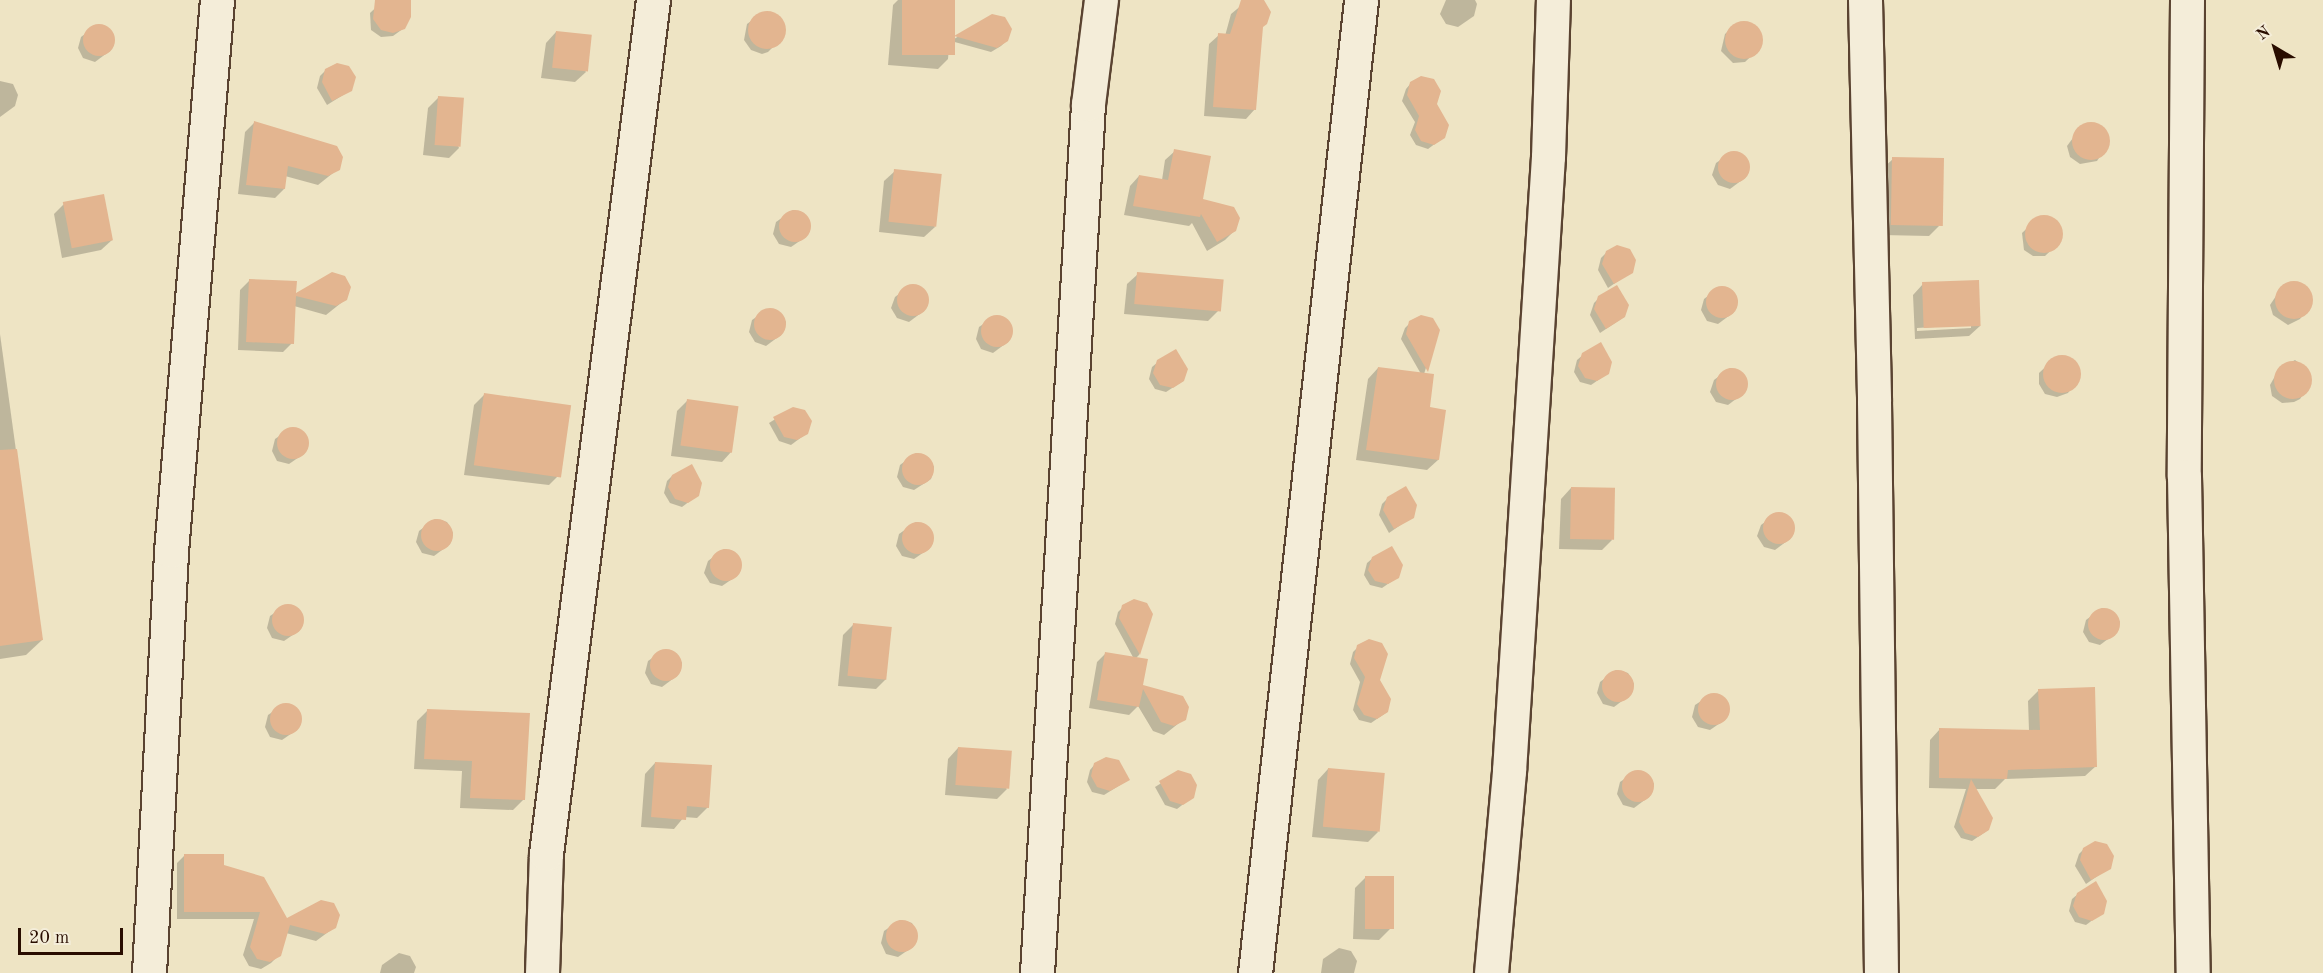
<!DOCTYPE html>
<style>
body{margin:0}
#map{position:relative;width:2323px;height:973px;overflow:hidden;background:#eee4c4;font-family:"Old Standard TT",serif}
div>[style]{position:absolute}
.shadow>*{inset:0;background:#0003}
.building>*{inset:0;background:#e3b590;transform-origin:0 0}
.round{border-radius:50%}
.roads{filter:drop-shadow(2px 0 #5a4331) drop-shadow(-2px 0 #5a4331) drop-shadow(0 2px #5a4331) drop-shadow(0 -2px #5a4331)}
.minor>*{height:33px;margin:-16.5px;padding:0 16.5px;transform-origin:16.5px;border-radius:16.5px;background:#f4edd9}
span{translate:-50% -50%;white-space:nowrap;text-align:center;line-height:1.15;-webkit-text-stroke:6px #f4edd9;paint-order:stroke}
.north{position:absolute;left:2245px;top:18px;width:60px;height:60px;-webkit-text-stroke:4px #f4edd9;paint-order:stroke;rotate:322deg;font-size:16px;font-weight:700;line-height:24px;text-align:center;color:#290d00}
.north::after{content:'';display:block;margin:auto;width:21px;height:27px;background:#290d00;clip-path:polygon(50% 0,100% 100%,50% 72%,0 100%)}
.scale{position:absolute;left:18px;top:928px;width:105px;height:27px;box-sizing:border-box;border:3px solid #290d00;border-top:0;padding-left:8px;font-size:18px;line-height:21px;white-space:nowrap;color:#290d00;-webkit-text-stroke:4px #f4edd9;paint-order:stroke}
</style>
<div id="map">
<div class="shadow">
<i style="clip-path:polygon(384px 0,401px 0,404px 28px,393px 36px,381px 37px,371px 30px,370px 13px)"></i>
<i style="clip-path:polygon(898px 0,953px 0,948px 59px,938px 69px,888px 65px,893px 5px)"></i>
<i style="clip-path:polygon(1248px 0,1258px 0,1261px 28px,1255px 109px,1246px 119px,1204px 116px,1209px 44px,1219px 35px,1225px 36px,1231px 14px)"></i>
<i style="clip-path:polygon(1446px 0,1475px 0,1477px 4px,1474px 16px,1458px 27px,1446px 24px,1440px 14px)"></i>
<i style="clip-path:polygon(762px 13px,773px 13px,784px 26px,782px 38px,768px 52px,762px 54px,751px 50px,744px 40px,747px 24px)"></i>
<i style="clip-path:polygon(992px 15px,1006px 41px,1001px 46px,991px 52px,951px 41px)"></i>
<i style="clip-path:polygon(1739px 22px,1756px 26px,1762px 36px,1760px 48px,1745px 62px,1733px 63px,1721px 51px,1725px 34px)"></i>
<i style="clip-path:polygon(97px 25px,108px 28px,114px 38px,111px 50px,95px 62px,83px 58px,78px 48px,81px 37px)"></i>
<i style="clip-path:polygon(556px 32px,586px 72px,575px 82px,541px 78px,546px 43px)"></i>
<i style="clip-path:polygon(326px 70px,351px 90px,327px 105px,317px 88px,320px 76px)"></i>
<i style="clip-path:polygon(0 81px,13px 84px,18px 95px,15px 106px,0 117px)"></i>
<i style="clip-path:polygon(1411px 83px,1435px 104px,1444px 137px,1428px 149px,1416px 145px,1410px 135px,1415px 122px,1402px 101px,1406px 89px)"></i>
<i style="clip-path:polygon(439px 97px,459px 148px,449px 158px,423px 155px,428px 108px)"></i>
<i style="clip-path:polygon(254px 123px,338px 169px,318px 185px,285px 176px,284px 189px,275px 198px,238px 194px,245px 132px)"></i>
<i style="clip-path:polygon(2097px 125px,2106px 133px,2108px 144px,2097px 161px,2080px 164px,2070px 157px,2067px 146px,2081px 127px)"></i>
<i style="clip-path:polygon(1175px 151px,1202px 200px,1235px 230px,1225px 240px,1207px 251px,1192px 223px,1189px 226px,1124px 215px,1130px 186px,1139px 176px,1162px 180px,1165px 160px)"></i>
<i style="clip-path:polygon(1732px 152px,1743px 155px,1749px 165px,1746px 177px,1730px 189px,1718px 185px,1712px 175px,1716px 163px)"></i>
<i style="clip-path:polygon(1893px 159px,1939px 226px,1929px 236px,1882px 235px,1882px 169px)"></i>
<i style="clip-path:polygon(895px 171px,935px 227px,924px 237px,879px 232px,884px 181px)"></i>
<i style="clip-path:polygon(64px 204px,112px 240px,101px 250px,62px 258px,54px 214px)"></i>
<i style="clip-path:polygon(793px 210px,804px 213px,810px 224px,807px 236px,791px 247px,779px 244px,773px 234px,776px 222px)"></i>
<i style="clip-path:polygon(2040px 216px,2051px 217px,2062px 230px,2060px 242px,2045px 256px,2033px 256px,2024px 250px,2022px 233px)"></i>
<i style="clip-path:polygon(1606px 253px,1631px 272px,1608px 288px,1598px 270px,1601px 258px)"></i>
<i style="clip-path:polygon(1138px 274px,1219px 310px,1208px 321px,1124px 314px,1127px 284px)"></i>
<i style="clip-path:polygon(250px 280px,295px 295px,346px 299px,326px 315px,294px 306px,292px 343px,283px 352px,238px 350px,240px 290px)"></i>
<i style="clip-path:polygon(2295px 282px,2305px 286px,2312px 302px,2300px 319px,2288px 325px,2273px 315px,2270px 305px,2284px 284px)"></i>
<i style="clip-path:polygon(evenodd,1923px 284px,1980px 326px,1969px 336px,1915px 339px,1913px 295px,1923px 284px,1971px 325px,1971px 328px,1917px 331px,1917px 328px,1971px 325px)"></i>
<i style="clip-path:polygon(911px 285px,922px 288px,928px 298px,925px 310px,909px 322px,897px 318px,891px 308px,895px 297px)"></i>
<i style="clip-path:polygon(1720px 287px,1732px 290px,1738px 301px,1734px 312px,1718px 324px,1707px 321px,1701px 310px,1704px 299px)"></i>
<i style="clip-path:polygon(1599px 298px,1624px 317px,1600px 333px,1590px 315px,1594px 303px)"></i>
<i style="clip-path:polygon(768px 309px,779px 312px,786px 322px,782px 334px,766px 346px,755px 342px,749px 332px,752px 320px)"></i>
<i style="clip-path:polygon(995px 316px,1007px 319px,1012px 329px,1009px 341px,993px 353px,981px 349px,976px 339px,979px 327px)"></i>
<i style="clip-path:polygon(1410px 323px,1438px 330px,1424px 374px,1438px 460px,1427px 470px,1356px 460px,1368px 379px,1378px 368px,1421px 374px,1401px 339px,1405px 328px)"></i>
<i style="clip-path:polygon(0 334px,42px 640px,26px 655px,0 659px)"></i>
<i style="clip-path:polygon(1583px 355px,1607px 374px,1591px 385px,1580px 382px,1574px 372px,1577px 360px)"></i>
<i style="clip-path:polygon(2057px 356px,2068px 357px,2077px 365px,2079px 376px,2068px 393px,2057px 397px,2045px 394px,2039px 384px,2039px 373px)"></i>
<i style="clip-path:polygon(2295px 360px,2309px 371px,2311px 383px,2300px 399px,2294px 402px,2282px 403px,2272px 396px,2270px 385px,2279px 369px)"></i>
<i style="clip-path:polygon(1158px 362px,1183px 381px,1166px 392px,1155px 389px,1149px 379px,1152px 367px)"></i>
<i style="clip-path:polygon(1730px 368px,1741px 372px,1747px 382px,1744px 393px,1728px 405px,1716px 402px,1710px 392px,1714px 380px)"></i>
<i style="clip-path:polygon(485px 394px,559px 475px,549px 485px,464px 475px,474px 405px)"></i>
<i style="clip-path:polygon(687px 401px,732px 451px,722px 462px,671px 456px,677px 411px)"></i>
<i style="clip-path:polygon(793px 408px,807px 433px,791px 445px,779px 441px,769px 423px)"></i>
<i style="clip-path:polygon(291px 428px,302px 431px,308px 441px,305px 453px,289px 464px,277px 461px,272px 451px,275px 439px)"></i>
<i style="clip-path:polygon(916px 453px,928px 457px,934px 467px,931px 479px,914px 490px,903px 487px,897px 477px,900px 465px)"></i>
<i style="clip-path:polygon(672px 476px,698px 495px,682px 507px,670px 503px,664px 493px,667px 481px)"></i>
<i style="clip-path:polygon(1571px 488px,1612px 540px,1602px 550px,1559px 549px,1561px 499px)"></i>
<i style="clip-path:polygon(1388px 498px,1412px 517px,1389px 533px,1379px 515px,1382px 504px)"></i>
<i style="clip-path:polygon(1777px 513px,1788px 516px,1794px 527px,1791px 538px,1775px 550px,1764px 547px,1757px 536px,1761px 525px)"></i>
<i style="clip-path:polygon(435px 519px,447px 522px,453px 533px,450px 544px,434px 556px,422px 553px,416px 542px,419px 531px)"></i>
<i style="clip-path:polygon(916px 522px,927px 526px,933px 536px,930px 548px,914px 559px,902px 556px,896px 546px,899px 534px)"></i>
<i style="clip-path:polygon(724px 549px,735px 552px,741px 563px,738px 575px,722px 586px,710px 583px,704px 573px,708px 561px)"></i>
<i style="clip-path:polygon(1373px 558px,1398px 577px,1382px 588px,1370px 585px,1364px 575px,1367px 563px)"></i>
<i style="clip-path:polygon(286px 605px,298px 608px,303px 618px,300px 630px,284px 641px,272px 638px,267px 628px,270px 616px)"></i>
<i style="clip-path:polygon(1123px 607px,1152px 614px,1139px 655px,1135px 659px,1142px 686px,1184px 719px,1164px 735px,1153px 731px,1138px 706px,1129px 715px,1089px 708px,1097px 662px,1106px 653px,1134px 659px,1115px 624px,1118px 612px)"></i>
<i style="clip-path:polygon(2102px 608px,2114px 612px,2120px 622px,2116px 633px,2100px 645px,2089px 642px,2083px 632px,2086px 620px)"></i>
<i style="clip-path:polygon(853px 625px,886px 679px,876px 689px,838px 686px,843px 635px)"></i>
<i style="clip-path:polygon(1358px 647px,1379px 680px,1387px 712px,1371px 723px,1359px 720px,1353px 710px,1360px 682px,1350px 664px,1353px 652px)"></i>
<i style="clip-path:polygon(664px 650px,676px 653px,682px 663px,678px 675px,662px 687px,651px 684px,645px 673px,648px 661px)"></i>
<i style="clip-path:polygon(1616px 670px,1628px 673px,1634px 684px,1630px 695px,1614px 707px,1603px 704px,1597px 693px,1600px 682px)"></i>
<i style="clip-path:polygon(2039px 690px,2096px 766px,2085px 776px,2005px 779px,1995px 789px,1975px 789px,1988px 830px,1972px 841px,1961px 838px,1954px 827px,1966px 789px,1929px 788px,1930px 740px,1940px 729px,2029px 731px,2028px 701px)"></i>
<i style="clip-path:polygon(1712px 694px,1723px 697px,1729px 707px,1726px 719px,1710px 730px,1698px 727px,1692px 717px,1695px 705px)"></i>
<i style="clip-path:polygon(284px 704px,296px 707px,301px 717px,298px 729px,282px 740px,270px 737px,265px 727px,268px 715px)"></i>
<i style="clip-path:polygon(428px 710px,524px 799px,513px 810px,460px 808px,462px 771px,414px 769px,417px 721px)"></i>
<i style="clip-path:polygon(958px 748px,1007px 789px,997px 799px,945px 795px,948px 759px)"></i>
<i style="clip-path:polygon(655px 763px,708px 807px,697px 818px,684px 817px,674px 829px,641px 827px,645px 774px)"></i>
<i style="clip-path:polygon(1095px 764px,1128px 780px,1104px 795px,1092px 792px,1087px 782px,1090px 770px)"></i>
<i style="clip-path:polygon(1328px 769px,1378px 832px,1368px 842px,1312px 837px,1318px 780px)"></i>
<i style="clip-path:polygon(1636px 771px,1648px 774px,1654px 784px,1650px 796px,1634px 808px,1623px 805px,1617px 794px,1620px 782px)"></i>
<i style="clip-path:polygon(1179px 772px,1190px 799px,1177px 809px,1165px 805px,1155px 787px)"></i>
<i style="clip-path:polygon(2084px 849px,2109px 868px,2086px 884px,2075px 866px,2079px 854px)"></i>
<i style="clip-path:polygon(184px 856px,222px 866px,287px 920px,335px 927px,316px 941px,286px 933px,279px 955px,271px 963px,261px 969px,249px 966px,243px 955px,254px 919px,177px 919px,177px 863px)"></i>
<i style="clip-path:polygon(1366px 877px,1390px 929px,1379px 940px,1353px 939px,1355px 888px)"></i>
<i style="clip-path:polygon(2078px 894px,2102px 913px,2086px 925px,2075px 922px,2069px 911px,2072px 899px)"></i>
<i style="clip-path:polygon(900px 920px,912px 923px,917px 934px,914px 946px,898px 957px,886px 954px,881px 943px,884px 931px)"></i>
<i style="clip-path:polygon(1339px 948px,1351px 951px,1357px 961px,1354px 973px,1321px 973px,1323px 959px)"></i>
<i style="clip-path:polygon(399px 953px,410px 956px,416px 967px,414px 973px,380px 973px,382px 965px)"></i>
</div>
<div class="building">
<i style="clip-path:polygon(375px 0,411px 0,411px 17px,405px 29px,393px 33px,381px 30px,373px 19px)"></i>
<i style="left:902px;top:0;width:53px;height:55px"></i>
<i style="clip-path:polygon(1241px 0,1264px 0,1271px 12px,1267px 24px,1263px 27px,1256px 110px,1213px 107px,1218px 33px,1230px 34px)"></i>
<i class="round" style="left:748px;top:11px;width:38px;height:38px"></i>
<i style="clip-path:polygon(992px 14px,1005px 17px,1012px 29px,1008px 41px,997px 48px,954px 36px)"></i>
<i class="round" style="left:1725px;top:21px;width:38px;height:38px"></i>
<i class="round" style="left:83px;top:24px;width:32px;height:32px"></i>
<i style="left:556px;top:31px;width:36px;height:37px;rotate:6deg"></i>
<i style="clip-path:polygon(337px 63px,349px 66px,356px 77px,352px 91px,332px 101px,322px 82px,325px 69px)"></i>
<i style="clip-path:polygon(1421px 76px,1434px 79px,1441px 91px,1437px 104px,1449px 125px,1445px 138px,1434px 145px,1421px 141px,1415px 130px,1419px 116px,1407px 95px,1410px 82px)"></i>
<i style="left:438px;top:96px;width:26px;height:49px;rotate:4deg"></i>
<i style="clip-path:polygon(254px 121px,337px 146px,343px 157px,340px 170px,328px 176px,288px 166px,285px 189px,246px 185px)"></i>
<i class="round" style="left:2072px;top:122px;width:38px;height:38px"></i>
<i style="clip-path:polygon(1174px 149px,1211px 156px,1203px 199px,1234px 207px,1240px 218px,1236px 231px,1217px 242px,1201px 214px,1200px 217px,1133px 206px,1139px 175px,1168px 180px)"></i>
<i class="round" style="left:1718px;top:151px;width:32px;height:32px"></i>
<i style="left:1892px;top:157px;width:52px;height:68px;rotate:1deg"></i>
<i style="left:894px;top:169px;width:48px;height:53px;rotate:6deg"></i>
<i style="left:104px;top:194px;width:47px;height:42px;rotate:79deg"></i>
<i class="round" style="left:779px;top:210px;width:32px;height:32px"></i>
<i class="round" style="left:2025px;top:215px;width:38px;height:38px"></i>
<i style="clip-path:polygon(1617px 245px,1630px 249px,1636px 260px,1633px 273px,1614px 284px,1602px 264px,1606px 251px)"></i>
<i style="clip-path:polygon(332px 272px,345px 276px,351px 287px,347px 300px,336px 306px,296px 296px,294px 344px,246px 342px,249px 279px,297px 281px,296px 293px)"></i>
<i style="left:1137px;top:272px;width:87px;height:32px;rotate:5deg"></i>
<i style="left:1979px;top:280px;width:46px;height:57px;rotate:88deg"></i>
<i class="round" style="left:2275px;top:281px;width:38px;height:38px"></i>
<i class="round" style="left:897px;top:284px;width:32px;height:32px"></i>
<i style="clip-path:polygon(1617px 285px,1629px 305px,1625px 317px,1606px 329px,1594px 309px,1598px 296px)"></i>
<i class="round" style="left:1706px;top:286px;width:32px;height:32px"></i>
<i class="round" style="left:754px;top:308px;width:32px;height:32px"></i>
<i class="round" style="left:981px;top:315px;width:32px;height:32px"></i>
<i style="clip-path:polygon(1421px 315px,1433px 318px,1440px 330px,1428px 372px,1406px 334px,1409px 321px)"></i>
<i style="clip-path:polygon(1601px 342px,1612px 362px,1609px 374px,1597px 381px,1585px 378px,1578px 366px,1582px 353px)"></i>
<i style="clip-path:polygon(1176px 349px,1188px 369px,1184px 381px,1173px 388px,1160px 385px,1153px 373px,1157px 360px)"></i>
<i class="round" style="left:2043px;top:355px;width:38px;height:38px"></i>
<i class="round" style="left:2274px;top:361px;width:38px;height:38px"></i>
<i style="clip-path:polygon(1378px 367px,1434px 374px,1430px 407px,1446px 410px,1439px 460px,1366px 450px)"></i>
<i class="round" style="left:1716px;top:368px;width:32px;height:32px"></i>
<i style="left:484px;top:393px;width:88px;height:73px;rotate:8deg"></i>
<i style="left:687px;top:399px;width:52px;height:47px;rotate:8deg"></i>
<i style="clip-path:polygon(793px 407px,805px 410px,812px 421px,808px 434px,797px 440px,784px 437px,773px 417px)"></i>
<i class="round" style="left:277px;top:427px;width:32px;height:32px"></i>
<i style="clip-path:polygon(17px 449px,43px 640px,0 646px,0 450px)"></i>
<i class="round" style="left:902px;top:453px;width:32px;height:32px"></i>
<i style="clip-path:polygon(692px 464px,702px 483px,699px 496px,688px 503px,675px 499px,668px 487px,672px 475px)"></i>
<i style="clip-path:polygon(1406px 486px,1417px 505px,1414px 518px,1394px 529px,1383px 510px,1387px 497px)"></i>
<i style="left:1571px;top:487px;width:44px;height:52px;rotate:1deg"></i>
<i class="round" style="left:1763px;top:512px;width:32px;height:32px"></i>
<i class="round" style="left:421px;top:519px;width:32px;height:32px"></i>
<i class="round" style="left:902px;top:522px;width:32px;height:32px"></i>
<i style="clip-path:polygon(1392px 546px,1403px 565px,1399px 578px,1388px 584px,1375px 581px,1368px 570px,1372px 557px)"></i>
<i class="round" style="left:710px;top:549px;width:32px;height:32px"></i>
<i style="clip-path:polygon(1134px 599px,1147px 603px,1153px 614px,1140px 655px,1119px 618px,1122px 605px)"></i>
<i class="round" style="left:272px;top:604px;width:32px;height:32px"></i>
<i class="round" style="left:2088px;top:608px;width:32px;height:32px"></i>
<i style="left:853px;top:623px;width:39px;height:53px;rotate:6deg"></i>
<i style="clip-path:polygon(1369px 639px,1382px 643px,1388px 654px,1380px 680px,1391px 699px,1388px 712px,1377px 719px,1364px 715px,1357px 704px,1365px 677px,1354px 658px,1357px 645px)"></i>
<i class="round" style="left:650px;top:649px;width:32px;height:32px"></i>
<i style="clip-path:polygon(1105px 652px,1148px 659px,1143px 685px,1183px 696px,1189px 707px,1186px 720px,1174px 726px,1161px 722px,1143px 689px,1139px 707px,1097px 700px)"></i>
<i class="round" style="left:1602px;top:670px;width:32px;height:32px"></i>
<i style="clip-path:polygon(2095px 687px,2097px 767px,2008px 770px,2007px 779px,1939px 778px,1939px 728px,2040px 730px,2038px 689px)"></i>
<i class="round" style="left:1698px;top:693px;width:32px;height:32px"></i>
<i class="round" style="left:270px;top:703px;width:32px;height:32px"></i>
<i style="clip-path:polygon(427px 709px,530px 713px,525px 800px,470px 798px,472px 761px,424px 759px)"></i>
<i style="left:958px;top:747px;width:54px;height:38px;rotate:4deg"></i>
<i style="clip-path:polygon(1106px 757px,1119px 760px,1130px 780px,1110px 791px,1097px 787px,1091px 776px,1094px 763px)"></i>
<i style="clip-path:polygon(655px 762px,712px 765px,709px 808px,687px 806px,686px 820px,651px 817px)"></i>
<i style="left:1328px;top:768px;width:57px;height:59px;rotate:5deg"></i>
<i class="round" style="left:1622px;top:770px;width:32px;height:32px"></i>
<i style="clip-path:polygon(1178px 770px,1191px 774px,1197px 785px,1194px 798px,1183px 805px,1170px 801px,1159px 781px)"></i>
<i style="clip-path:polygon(1971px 779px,1993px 818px,1989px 830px,1978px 837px,1965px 833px,1959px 822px)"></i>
<i style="clip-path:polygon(2095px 841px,2107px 844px,2114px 856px,2111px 869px,2091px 880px,2080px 860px,2083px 848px)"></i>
<i style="clip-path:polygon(184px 854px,224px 854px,224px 865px,264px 877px,287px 918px,321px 900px,334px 903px,340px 915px,336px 928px,325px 934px,290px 925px,281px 956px,270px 962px,257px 959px,250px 947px,260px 912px,184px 912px)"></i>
<i style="left:1365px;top:876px;width:29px;height:53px"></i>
<i style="clip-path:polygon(2096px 881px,2107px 901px,2104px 914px,2092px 921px,2079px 917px,2073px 906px,2077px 893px)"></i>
<i class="round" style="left:886px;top:920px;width:32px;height:32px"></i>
</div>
<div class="roads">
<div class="minor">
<i style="left:1865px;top:0;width:401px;rotate:88.7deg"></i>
<i style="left:1874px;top:401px;width:572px;rotate:89.3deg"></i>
<i style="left:2187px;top:0;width:476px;rotate:90.4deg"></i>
<i style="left:2184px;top:476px;width:497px;rotate:89deg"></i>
<i style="left:149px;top:973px;width:423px;rotate:-87deg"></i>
<i style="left:171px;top:551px;width:553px;rotate:-85.23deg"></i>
<i style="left:542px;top:973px;width:119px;rotate:-88.1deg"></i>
<i style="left:546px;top:854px;width:861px;rotate:-82.86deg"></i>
<i style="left:1037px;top:973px;width:870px;rotate:-86.64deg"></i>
<i style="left:1088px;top:104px;width:105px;rotate:-82.9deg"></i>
<i style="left:1255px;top:973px;width:979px;rotate:-83.78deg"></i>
<i style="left:1491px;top:973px;width:203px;rotate:-84.9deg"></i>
<i style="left:1509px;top:771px;width:615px;rotate:-86.37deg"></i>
<i style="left:1548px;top:157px;width:157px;rotate:-88.2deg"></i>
</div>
</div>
<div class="north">N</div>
<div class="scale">20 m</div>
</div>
